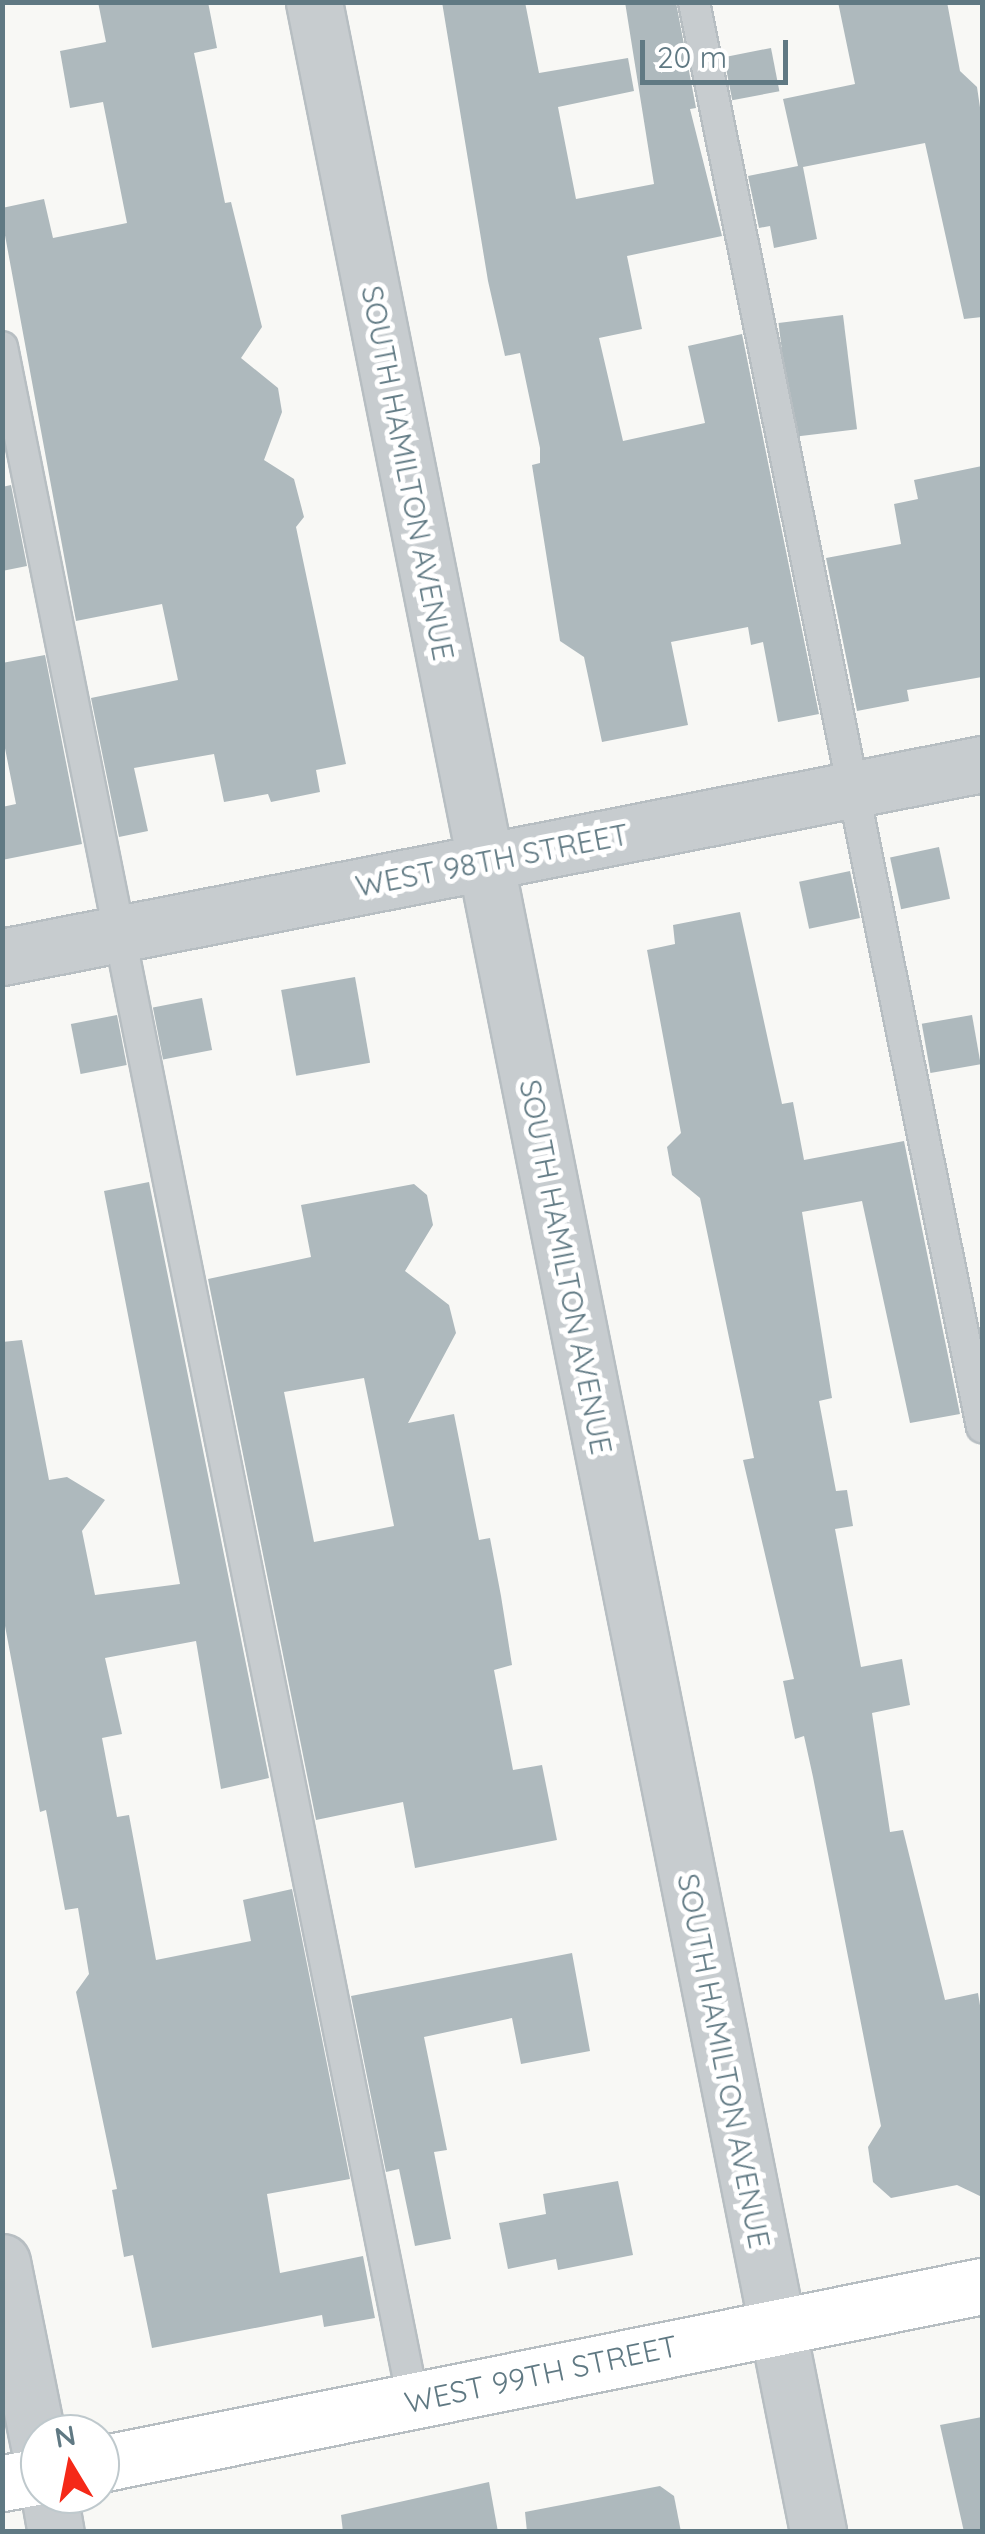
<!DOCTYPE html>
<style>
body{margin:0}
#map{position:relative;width:985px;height:2534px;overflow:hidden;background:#f8f8f5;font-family:Quicksand,sans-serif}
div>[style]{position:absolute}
.building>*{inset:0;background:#aeb9bd;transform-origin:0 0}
.roads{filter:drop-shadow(2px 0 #b7bec2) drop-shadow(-2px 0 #b7bec2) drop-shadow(0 2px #b7bec2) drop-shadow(0 -2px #b7bec2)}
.lane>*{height:30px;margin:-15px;padding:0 15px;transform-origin:15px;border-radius:15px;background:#c7cccf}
.street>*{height:55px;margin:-27.5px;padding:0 27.5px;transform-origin:27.5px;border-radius:27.5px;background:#c7cccf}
.secondary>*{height:55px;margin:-27.5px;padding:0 27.5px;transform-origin:27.5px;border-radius:27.5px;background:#fff}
span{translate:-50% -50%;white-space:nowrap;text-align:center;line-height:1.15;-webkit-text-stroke:10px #fff;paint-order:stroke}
.street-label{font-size:30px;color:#607983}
.frame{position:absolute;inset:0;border:5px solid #607983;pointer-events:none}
.north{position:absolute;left:20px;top:2414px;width:100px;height:100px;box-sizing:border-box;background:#fff;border:2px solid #bfc9cd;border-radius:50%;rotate:350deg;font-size:28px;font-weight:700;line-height:40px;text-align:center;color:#607983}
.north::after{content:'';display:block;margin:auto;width:35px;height:45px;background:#f52918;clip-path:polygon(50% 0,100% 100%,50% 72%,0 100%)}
.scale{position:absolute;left:640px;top:40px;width:148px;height:45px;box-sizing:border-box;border:5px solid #607983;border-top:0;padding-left:12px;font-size:30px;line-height:35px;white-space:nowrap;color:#607983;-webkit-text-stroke:8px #fff;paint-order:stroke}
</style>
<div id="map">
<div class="building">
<i style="clip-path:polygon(98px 2px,208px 2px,217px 48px,194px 53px,225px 203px,231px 202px,262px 327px,241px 358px,278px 388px,282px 412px,264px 460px,294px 479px,304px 517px,296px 527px,346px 764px,316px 770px,320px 792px,271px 802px,268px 794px,224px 802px,214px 754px,134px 768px,148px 831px,119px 837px,91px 698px,178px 680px,162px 604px,76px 621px,2px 219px,2px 208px,44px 199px,53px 238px,127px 223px,103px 102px,70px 108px,60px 51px,106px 42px)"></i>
<i style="clip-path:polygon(442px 2px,525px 2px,539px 73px,628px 58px,634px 91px,558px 107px,576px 199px,654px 184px,625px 2px,676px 2px,696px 108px,690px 109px,722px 236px,627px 256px,642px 329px,599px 338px,623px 441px,705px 423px,688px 346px,742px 334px,819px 714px,778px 722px,763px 642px,751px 645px,748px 627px,671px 642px,688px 725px,602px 742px,584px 657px,560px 641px,532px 465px,540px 463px,540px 448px,520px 353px,505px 356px,488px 281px)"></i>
<i style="clip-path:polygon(838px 2px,947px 2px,960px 71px,977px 87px,982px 121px,982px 317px,964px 319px,925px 143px,803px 167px,817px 239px,774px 248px,770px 226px,759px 228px,748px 176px,798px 166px,783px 99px,855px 84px)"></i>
<i style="left:771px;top:48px;width:44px;height:48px;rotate:79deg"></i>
<i style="left:843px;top:315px;width:115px;height:65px;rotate:83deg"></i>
<i style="clip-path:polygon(982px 466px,982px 677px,907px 690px,909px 701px,857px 711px,826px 558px,901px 544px,894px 504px,918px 499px,914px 480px)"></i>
<i style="clip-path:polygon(11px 485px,27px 566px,2px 571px,2px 487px)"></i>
<i style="clip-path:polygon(45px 655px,82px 844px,2px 860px,2px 807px,16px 804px,2px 733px,2px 663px)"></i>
<i style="left:939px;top:847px;width:53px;height:50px;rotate:78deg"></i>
<i style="left:850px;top:871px;width:48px;height:52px;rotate:78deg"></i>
<i style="clip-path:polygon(740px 912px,782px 1104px,793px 1102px,804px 1160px,904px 1141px,960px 1414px,910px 1423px,862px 1201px,802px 1212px,832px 1398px,819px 1401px,836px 1491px,847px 1490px,853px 1526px,835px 1529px,861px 1667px,902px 1659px,910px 1705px,872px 1713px,890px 1832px,903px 1830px,945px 2000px,978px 1993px,982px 2018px,982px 2197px,957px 2185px,891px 2198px,873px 2182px,868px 2147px,881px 2126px,813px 1777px,804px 1736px,795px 1739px,783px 1681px,794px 1679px,743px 1460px,754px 1458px,700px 1198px,672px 1175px,667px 1147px,681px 1133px,647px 950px,675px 944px,673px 925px)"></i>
<i style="left:355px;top:977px;width:87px;height:75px;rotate:80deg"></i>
<i style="left:202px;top:998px;width:53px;height:50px;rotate:79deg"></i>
<i style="left:117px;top:1015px;width:51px;height:47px;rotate:79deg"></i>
<i style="left:972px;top:1015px;width:50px;height:51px;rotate:80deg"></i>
<i style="clip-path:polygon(149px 1182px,269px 1778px,221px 1789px,196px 1641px,105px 1658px,122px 1734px,102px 1738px,117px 1817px,129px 1815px,156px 1960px,251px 1941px,243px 1900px,292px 1889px,350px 2179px,267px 2194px,280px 2273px,363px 2256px,375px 2318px,324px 2327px,322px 2315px,152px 2348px,133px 2255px,124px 2257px,112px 2190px,117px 2189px,76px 1992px,89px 1974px,78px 1908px,65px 1910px,46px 1810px,40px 1812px,2px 1610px,2px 1342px,22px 1340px,49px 1480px,67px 1477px,105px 1500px,82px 1531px,95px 1595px,180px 1584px,104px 1191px)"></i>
<i style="clip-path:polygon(evenodd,414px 1184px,427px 1195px,433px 1225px,405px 1271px,449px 1305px,456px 1333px,408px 1423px,454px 1414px,479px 1540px,490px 1538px,501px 1596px,512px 1665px,494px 1670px,513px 1770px,542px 1765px,557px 1840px,415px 1868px,403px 1802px,316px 1820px,208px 1279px,311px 1257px,301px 1205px,414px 1184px,364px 1378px,394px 1526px,314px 1542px,284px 1392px,364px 1378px)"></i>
<i style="clip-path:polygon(572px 1953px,590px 2051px,521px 2064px,512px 2018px,424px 2037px,447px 2150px,434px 2152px,451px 2239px,415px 2246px,399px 2169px,386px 2172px,351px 1996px)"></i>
<i style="clip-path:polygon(618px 2181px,633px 2255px,558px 2270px,556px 2259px,508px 2269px,499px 2223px,546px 2214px,543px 2194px)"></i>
<i style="clip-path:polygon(982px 2417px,982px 2532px,964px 2532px,940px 2425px)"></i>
<i style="clip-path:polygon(489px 2482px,498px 2532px,343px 2532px,341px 2515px)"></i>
<i style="clip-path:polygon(660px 2486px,674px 2496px,681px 2532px,527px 2532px,525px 2512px)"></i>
</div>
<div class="roads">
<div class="lane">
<i style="left:694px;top:2px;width:1454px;rotate:78.57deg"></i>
<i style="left:2px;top:347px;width:2094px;rotate:78.68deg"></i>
</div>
<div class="street">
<i style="left:314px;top:2px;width:2580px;rotate:78.73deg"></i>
<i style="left:2px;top:957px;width:999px;rotate:-11.14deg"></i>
<i style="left:2px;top:2262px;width:193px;rotate:78.6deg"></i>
<i style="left:49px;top:2494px;width:39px;rotate:80deg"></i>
</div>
<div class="secondary">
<i style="left:100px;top:2464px;width:900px;rotate:-11.41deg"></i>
<i style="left:2px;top:2483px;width:39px;rotate:-10deg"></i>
</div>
</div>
<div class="street-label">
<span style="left:408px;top:473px;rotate:79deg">SOUTH HAMILTON AVENUE</span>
<span style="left:492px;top:860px;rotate:-11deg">WEST 98TH STREET</span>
<span style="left:566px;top:1267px;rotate:79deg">SOUTH HAMILTON AVENUE</span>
<span style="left:724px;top:2061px;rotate:79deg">SOUTH HAMILTON AVENUE</span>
<span style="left:541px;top:2374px;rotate:-12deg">WEST 99TH STREET</span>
</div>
<div class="frame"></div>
<div class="north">N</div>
<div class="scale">20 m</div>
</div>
